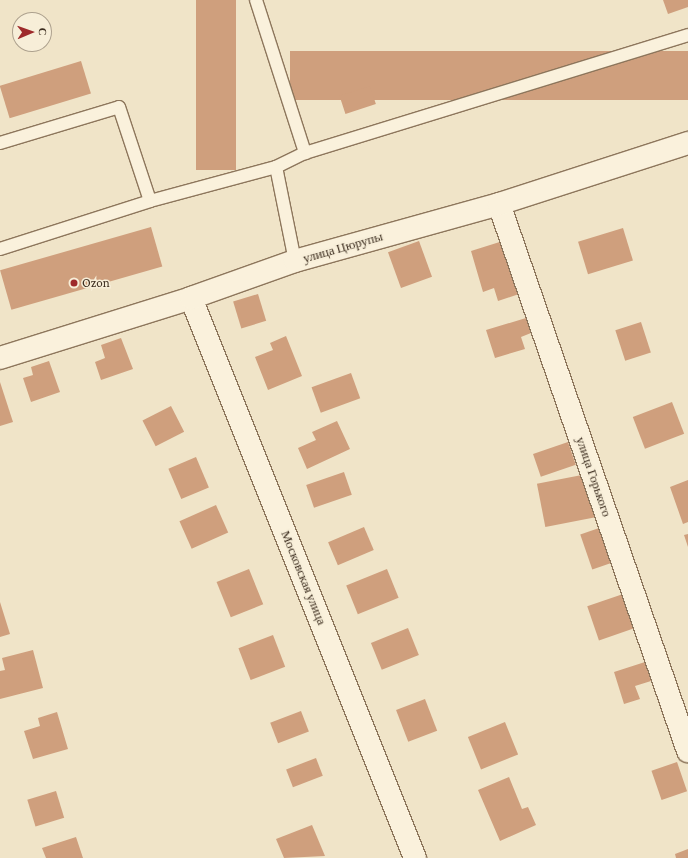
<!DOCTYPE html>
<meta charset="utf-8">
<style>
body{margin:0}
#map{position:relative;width:688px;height:858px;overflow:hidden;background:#f0e4c8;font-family:"Crimson Pro",serif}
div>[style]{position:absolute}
.building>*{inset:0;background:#cf9f7d;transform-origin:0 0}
.roads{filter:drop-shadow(1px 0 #8d765c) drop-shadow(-1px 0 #8d765c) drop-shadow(0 1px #8d765c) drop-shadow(0 -1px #8d765c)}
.lane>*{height:12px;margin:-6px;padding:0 6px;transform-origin:6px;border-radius:6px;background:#faf1dc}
.street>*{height:22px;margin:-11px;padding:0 11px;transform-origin:11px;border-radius:11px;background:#faf1dc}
.secondary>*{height:22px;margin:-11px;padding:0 11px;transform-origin:11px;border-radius:11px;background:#faf1dc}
.dots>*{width:11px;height:11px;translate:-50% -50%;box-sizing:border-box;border:2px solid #f7eed8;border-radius:50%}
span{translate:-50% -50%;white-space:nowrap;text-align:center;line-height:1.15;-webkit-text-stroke:3px #f7eed8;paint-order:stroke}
.street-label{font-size:13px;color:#3d2e20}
.poi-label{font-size:13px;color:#3d2e20}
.left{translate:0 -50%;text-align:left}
.north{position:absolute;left:12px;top:12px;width:40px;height:40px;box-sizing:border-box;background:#f7eed8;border:1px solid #ada18e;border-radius:50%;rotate:88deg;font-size:11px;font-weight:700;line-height:16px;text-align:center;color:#3d2e20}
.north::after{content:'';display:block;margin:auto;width:14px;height:18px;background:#9e2a2b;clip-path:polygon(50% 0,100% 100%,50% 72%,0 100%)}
</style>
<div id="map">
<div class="building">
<i style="left:196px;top:0;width:40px;height:170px"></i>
<i style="clip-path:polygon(663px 0,688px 0,688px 7px,668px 14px)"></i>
<i style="left:688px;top:51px;width:49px;height:398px;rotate:90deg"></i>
<i style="left:81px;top:61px;width:34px;height:85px;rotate:73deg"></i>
<i style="left:370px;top:86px;width:19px;height:32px;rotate:72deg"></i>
<i style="left:151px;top:227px;width:41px;height:157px;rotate:74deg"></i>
<i style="left:623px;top:228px;width:34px;height:47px;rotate:73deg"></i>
<i style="clip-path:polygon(506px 240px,522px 293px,498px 301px,494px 288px,483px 292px,471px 251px)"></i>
<i style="left:419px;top:241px;width:38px;height:33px;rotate:70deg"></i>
<i style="left:258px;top:294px;width:28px;height:26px;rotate:73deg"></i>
<i style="clip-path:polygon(526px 318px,531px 333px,521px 337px,525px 349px,495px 358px,486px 330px)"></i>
<i style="left:641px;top:322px;width:32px;height:27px;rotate:72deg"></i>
<i style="clip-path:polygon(286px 336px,302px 376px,268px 390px,255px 357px,273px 350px,270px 343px)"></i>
<i style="clip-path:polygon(121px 338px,133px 369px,101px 380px,95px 362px,105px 358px,101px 345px)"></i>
<i style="clip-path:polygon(49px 361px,60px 392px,31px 402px,23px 378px,33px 375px,31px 367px)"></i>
<i style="left:351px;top:373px;width:27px;height:42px;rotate:70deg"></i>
<i style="clip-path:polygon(0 382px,13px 422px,0 426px)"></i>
<i style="left:672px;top:402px;width:34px;height:42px;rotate:69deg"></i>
<i style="left:171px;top:406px;width:29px;height:32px;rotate:63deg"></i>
<i style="clip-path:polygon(337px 421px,350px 449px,307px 469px,298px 448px,316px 440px,312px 432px)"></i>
<i style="left:568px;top:442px;width:24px;height:37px;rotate:71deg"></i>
<i style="left:196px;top:457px;width:33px;height:30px;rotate:67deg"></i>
<i style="left:344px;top:472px;width:24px;height:40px;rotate:71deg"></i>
<i style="left:587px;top:474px;width:44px;height:51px;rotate:79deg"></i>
<i style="clip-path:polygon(688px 480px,688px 522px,683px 524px,670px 487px)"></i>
<i style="left:216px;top:505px;width:30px;height:40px;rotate:66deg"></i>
<i style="left:364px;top:527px;width:25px;height:39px;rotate:67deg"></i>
<i style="left:602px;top:527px;width:37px;height:23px;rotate:71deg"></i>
<i style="clip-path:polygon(688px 534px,688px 547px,684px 535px)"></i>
<i style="left:249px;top:569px;width:38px;height:35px;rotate:68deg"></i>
<i style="left:387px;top:569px;width:31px;height:44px;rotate:68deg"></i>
<i style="left:626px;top:593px;width:36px;height:41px;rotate:71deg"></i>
<i style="clip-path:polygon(0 602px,10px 634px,0 637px)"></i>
<i style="left:408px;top:628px;width:29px;height:40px;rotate:68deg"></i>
<i style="left:273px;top:635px;width:34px;height:37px;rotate:69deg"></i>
<i style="clip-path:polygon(33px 650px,43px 688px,0 699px,0 671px,5px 670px,2px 658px)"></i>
<i style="clip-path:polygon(645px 662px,651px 681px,635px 686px,640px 699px,624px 704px,614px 672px)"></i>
<i style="left:425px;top:699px;width:34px;height:31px;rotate:69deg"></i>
<i style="left:301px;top:711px;width:22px;height:33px;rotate:69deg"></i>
<i style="clip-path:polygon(57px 712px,68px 749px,33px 759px,24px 731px,40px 726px,38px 718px)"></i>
<i style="left:505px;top:722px;width:35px;height:40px;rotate:68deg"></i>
<i style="left:316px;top:758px;width:19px;height:32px;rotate:69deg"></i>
<i style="left:677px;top:762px;width:31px;height:27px;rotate:71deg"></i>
<i style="clip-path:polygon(509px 777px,522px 809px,528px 807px,536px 825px,500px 841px,478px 790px)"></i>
<i style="left:56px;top:791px;width:28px;height:30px;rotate:73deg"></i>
<i style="clip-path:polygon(312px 825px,325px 856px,284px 858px,276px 839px)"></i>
<i style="clip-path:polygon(76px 837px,83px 858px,46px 858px,42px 848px)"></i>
<i style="clip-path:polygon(688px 849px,688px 858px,676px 858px,675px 854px)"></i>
</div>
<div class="roads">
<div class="lane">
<i style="left:256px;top:0;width:161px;rotate:72.2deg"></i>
<i style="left:0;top:143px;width:124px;rotate:-16.8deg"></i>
<i style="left:119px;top:107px;width:99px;rotate:71.7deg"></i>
<i style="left:0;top:249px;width:157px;rotate:-17.7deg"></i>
<i style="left:150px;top:201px;width:131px;rotate:-15.1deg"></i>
<i style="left:295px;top:261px;width:96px;rotate:-101.4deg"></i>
<i style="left:276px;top:167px;width:32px;rotate:-26deg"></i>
<i style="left:305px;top:153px;width:401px;rotate:-17.1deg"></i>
</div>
<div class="street">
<i style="left:499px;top:204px;width:579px;rotate:70.94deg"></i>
<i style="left:191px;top:298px;width:603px;rotate:68.2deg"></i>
</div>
<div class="secondary">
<i style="left:0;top:358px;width:200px;rotate:-17.4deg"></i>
<i style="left:191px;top:298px;width:110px;rotate:-19.6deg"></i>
<i style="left:295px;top:261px;width:212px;rotate:-15.6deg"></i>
<i style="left:499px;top:204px;width:199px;rotate:-17.9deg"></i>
</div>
</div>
<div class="dots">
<i style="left:74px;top:283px;background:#9e2a2b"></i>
</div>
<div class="street-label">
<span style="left:343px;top:248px;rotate:-16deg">улица Цюрупы</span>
<span style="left:593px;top:477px;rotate:71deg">улица Горького</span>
<span style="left:303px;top:578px;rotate:68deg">Московская улица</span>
</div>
<div class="poi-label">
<span class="left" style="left:82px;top:283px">Ozon</span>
</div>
<div class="north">С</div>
</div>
